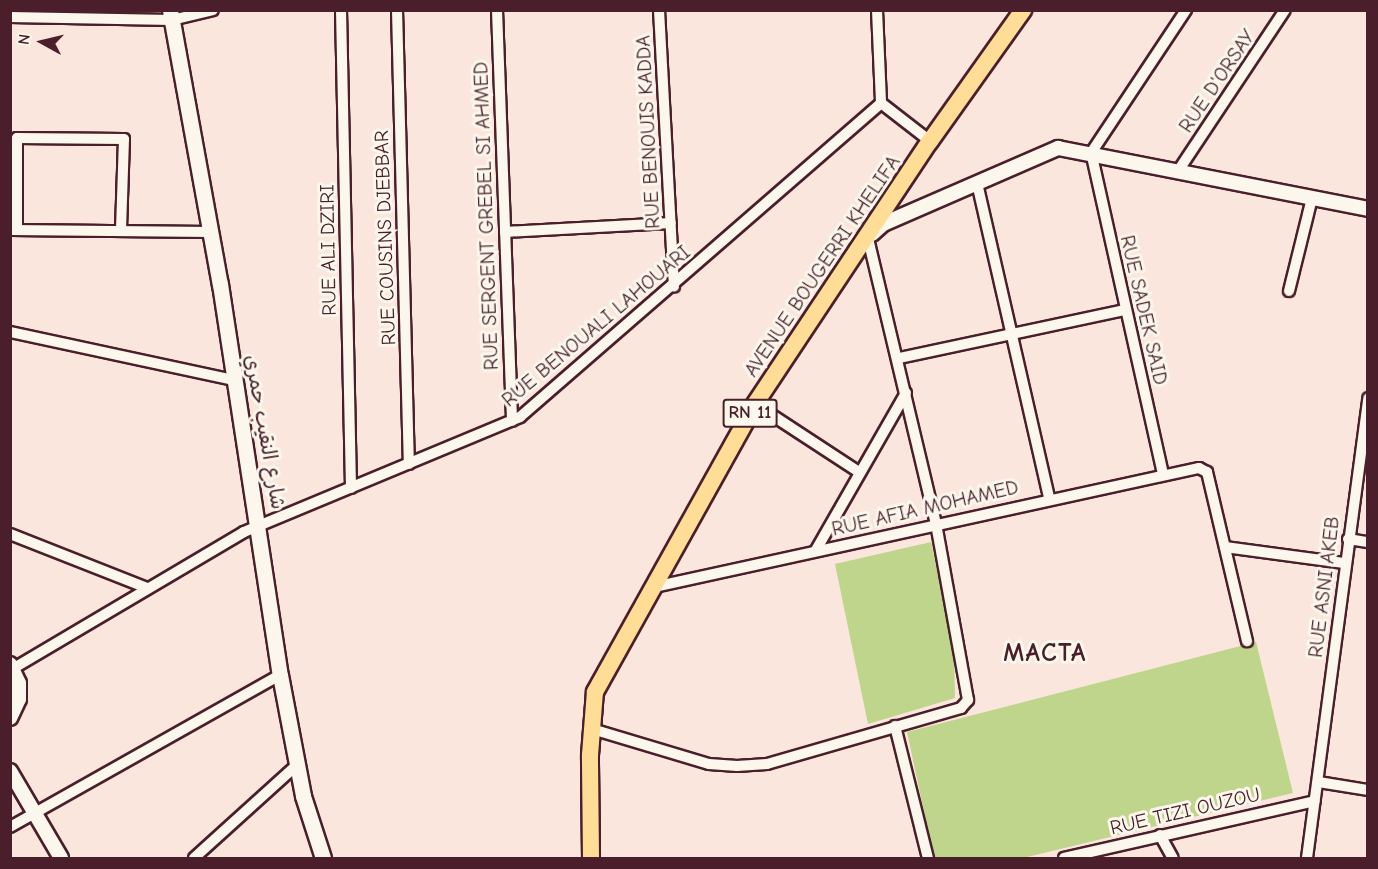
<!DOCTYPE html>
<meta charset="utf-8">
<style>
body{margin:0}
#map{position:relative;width:1378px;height:869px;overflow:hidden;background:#fae6dc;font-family:"Comic Neue","Playpen Sans Arabic",sans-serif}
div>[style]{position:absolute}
.green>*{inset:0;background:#bed58b}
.roads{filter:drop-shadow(2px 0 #4a1f2b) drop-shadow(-2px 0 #4a1f2b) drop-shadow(0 2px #4a1f2b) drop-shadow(0 -2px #4a1f2b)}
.minor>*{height:10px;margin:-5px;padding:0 5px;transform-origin:5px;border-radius:5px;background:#fbf7ec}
.tertiary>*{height:14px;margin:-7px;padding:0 7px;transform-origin:7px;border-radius:7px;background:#fbf7ec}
.secondary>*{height:15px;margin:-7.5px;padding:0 7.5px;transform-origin:7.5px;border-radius:7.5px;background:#fbf7ec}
.primary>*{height:16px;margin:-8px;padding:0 8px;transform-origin:8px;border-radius:8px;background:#ffdd96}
span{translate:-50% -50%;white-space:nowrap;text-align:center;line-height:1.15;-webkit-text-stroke:6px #fbf7ec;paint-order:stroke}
.shield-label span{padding:2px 4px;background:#fbf7ec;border:2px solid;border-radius:4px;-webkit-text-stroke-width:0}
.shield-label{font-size:18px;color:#4a1f2b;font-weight:700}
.street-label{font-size:20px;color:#4a1f2b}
.district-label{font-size:26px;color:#4a1f2b;font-weight:700;letter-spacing:1.5px}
.frame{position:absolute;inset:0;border:12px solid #4a1f2b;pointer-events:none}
.north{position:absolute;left:12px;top:12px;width:60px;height:60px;-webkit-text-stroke:4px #fbf7ec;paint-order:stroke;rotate:278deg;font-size:16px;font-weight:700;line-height:24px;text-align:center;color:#4a1f2b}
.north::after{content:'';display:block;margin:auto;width:21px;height:27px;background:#4a1f2b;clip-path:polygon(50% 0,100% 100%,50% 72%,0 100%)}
</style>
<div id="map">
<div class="green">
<i style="clip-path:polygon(931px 542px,954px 652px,955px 698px,868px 724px,835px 564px)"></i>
<i style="clip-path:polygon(1256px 642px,1293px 793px,1023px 858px,934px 858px,907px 732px)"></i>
</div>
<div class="roads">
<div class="minor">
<i style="left:341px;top:10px;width:478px;rotate:88.8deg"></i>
<i style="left:397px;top:10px;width:454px;rotate:88.5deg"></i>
<i style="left:497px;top:10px;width:411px;rotate:87.9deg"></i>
<i style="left:659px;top:10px;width:277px;rotate:86.9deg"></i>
<i style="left:877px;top:10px;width:93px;rotate:87.5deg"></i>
<i style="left:10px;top:17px;width:162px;rotate:1.1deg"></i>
<i style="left:172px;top:20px;width:42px;rotate:-13.7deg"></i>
<i style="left:881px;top:103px;width:62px;rotate:37.8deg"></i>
<i style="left:1178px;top:171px;width:193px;rotate:-56.4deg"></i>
<i style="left:977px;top:183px;width:323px;rotate:77.1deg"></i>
<i style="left:11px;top:230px;width:200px;rotate:0.6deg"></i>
<i style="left:17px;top:230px;width:92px;rotate:-90deg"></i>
<i style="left:17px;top:138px;width:107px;rotate:0.5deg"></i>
<i style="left:124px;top:139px;width:92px;rotate:91.9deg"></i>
<i style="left:505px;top:232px;width:166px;rotate:-3.1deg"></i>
<i style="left:1289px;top:291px;width:96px;rotate:-76.1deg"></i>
<i style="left:10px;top:332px;width:229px;rotate:12.1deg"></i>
<i style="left:899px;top:358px;width:231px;rotate:-12deg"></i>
<i style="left:755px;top:404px;width:124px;rotate:33.2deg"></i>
<i style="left:1163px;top:474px;width:329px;rotate:-102.6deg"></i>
<i style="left:1091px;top:153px;width:172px;rotate:-56.4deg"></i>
<i style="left:10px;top:534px;width:147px;rotate:21.5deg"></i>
<i style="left:1348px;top:539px;width:20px;rotate:9deg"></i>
<i style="left:1225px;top:547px;width:120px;rotate:7.7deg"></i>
<i style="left:816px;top:550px;width:181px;rotate:-60.2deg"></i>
<i style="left:654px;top:587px;width:558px;rotate:-12.32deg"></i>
<i style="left:1199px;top:468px;width:9px;rotate:27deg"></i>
<i style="left:1207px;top:472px;width:174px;rotate:76.7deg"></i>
<i style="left:14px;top:668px;width:267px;rotate:-30.6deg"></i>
<i style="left:244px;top:532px;width:299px;rotate:-22.6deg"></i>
<i style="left:520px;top:417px;width:478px;rotate:-41deg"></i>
<i style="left:895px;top:726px;width:136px;rotate:76deg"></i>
<i style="left:592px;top:729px;width:122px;rotate:16.7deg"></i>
<i style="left:709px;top:764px;width:28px;rotate:4deg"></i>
<i style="left:737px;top:766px;width:30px;rotate:-4deg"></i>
<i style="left:767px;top:764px;width:202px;rotate:-16.1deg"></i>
<i style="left:961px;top:708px;width:11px;rotate:-49deg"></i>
<i style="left:968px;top:700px;width:179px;rotate:-100.3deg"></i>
<i style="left:936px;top:524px;width:294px;rotate:-103.4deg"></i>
<i style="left:1319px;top:782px;width:50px;rotate:9.3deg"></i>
<i style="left:10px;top:827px;width:310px;rotate:-29.4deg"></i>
<i style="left:1160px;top:835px;width:26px;rotate:61deg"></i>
<i style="left:194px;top:858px;width:139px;rotate:-42.1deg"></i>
<i style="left:1064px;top:858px;width:257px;rotate:-12.8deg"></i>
<i style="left:1307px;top:858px;width:464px;rotate:-82.4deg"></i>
</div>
<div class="tertiary">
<i style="left:872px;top:234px;width:15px;rotate:-42deg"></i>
<i style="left:883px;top:224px;width:191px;rotate:-23.5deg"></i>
<i style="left:1058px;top:148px;width:316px;rotate:11.1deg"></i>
<i style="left:10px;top:664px;width:21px;rotate:65deg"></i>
<i style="left:19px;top:683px;width:16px;rotate:90deg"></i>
<i style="left:19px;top:699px;width:21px;rotate:115deg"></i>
<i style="left:10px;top:771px;width:101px;rotate:59.6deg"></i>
</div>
<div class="secondary">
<i style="left:170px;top:10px;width:279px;rotate:79.7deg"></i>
<i style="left:220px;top:284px;width:396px;rotate:81.3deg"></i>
<i style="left:280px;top:675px;width:123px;rotate:79.2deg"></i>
<i style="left:303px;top:796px;width:65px;rotate:72.1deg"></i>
</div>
<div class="primary">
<i style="left:591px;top:858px;width:103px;rotate:-90.6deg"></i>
<i style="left:590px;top:755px;width:63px;rotate:-85.5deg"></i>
<i style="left:595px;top:692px;width:329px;rotate:-60.9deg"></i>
<i style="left:755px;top:404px;width:316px;rotate:-56.4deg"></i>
<i style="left:930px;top:141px;width:161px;rotate:-54.6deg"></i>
</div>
</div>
<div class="shield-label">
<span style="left:750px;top:413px">RN 11</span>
</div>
<div class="street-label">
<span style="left:1217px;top:81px;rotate:-56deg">RUE D'ORSAY</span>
<span style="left:648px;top:132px;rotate:-93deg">RUE BENOUIS KADDA</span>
<span style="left:486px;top:216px;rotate:-92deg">RUE SERGENT GREBEL SI AHMED</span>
<span style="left:385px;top:238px;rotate:-92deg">RUE COUSINS DJEBBAR</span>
<span style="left:328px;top:250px;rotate:-91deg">RUE ALI DZIRI</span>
<span style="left:822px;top:266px;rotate:-56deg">AVENUE BOUGERRI KHELIFA</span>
<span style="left:1144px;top:310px;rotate:77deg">RUE SADEK SAID</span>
<span style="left:596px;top:326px;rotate:-40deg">RUE BENOUALI LAHOUARI</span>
<span style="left:265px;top:432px;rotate:80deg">شارع النقيب حمري</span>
<span style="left:925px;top:508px;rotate:-13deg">RUE AFIA MOHAMED</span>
<span style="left:1324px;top:587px;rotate:-83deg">RUE ASNI AKEB</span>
<span style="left:1185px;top:811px;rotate:-13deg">RUE TIZI OUZOU</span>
</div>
<div class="district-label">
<span style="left:1045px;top:654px">MACTA</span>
</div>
<div class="frame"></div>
<div class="north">N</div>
</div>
